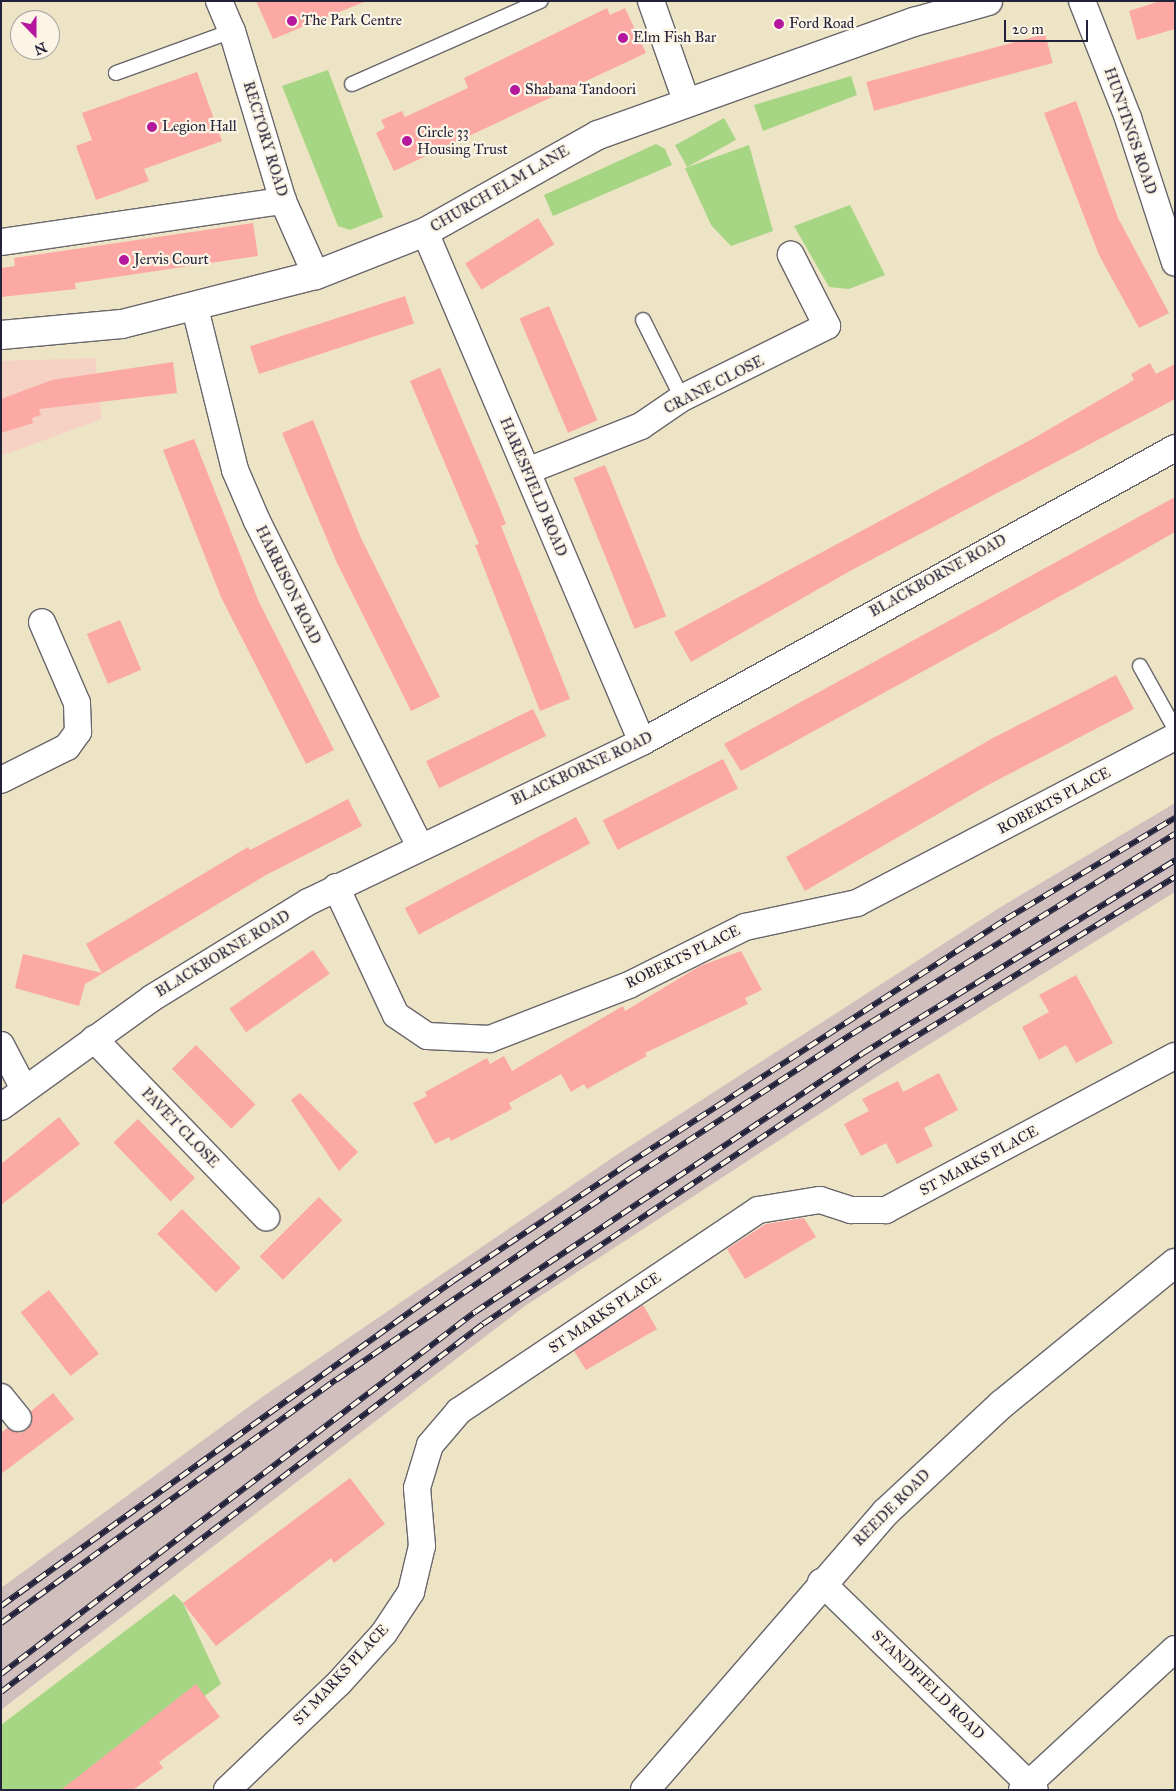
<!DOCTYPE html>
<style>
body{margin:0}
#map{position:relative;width:1176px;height:1791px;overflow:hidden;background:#ede4c5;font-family:"IM FELL Great Primer",serif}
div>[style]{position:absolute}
.built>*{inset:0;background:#f6d2c4}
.industrial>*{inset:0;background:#d1bfbe}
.green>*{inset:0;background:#a6d584;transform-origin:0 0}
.building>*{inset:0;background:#fca8a4;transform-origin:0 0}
.roads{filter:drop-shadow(1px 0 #69666b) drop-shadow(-1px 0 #69666b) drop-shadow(0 1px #69666b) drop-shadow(0 -1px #69666b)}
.lane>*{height:14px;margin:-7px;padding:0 7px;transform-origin:7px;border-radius:7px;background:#fff}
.street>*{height:26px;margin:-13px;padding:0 13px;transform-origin:13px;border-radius:13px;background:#fff}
.secondary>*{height:28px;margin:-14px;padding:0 14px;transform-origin:14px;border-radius:14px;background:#fff}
.rail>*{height:5.5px;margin-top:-2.75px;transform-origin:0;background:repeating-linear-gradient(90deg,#fcf5e5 0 11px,#22223b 0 22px);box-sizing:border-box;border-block:1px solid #22223b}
.dots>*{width:14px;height:14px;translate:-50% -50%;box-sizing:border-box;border:2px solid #fcf5e5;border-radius:50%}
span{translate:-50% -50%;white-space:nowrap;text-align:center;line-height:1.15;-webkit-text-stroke:4.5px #fcf5e5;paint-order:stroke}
.poi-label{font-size:15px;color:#22223b}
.left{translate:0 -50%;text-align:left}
.street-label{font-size:15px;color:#22223b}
.frame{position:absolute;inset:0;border:2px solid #22223b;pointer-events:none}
.north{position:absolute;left:10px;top:10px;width:50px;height:50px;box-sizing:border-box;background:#fcf5e5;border:1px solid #a5a1a1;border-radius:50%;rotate:158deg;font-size:14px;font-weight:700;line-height:20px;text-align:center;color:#22223b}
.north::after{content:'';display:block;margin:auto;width:18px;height:22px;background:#b5179e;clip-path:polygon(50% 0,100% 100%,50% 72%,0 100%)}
.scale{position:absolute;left:1004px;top:20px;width:84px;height:22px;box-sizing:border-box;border:2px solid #22223b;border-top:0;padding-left:6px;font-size:15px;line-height:18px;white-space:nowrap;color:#22223b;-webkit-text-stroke:4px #fcf5e5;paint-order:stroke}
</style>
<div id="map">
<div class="built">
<i style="clip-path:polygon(95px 358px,102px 419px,1px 456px,1px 361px)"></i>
</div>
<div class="industrial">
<i style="clip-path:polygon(1175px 803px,1175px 892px,878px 1076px,525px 1306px,1px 1710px,1px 1588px,265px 1395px,615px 1156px,999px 908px)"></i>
</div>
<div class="green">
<i style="clip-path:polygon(328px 70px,383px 217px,350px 230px,338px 226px,282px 86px)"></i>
<i style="clip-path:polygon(851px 76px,857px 95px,763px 131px,754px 105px)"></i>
<i style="left:724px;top:118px;width:25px;height:56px;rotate:61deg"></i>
<i style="clip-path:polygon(656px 144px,665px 149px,672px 165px,553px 216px,544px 195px)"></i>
<i style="clip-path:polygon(749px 145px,773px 231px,731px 246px,711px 225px,685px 168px)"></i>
<i style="clip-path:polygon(850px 205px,885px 275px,849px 289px,829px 287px,794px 226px)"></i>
<i style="clip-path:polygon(174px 1594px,183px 1603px,221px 1684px,75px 1790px,1px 1790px,1px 1725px)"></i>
</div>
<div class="building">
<i style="clip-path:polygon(256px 1px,364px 1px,364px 2px,273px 39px)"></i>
<i style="clip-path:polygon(1160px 1px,1175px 1px,1175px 29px,1137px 40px,1129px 11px)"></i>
<i style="clip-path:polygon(607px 8px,610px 15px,625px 8px,646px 53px,394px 171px,376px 133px,385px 128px,381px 120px,402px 111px,405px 117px,468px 88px,464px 78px)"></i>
<i style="left:1045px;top:34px;width:30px;height:185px;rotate:75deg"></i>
<i style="clip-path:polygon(197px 72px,222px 141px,144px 169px,149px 181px,96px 200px,76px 146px,92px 140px,82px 113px)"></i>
<i style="clip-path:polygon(1076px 101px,1118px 218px,1169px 313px,1139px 328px,1099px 255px,1044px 113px)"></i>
<i style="left:538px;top:218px;width:31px;height:86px;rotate:58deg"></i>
<i style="clip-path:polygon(253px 223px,258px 256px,75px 283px,76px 289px,1px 297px,1px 268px,15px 266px,14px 258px)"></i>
<i style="left:405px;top:296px;width:29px;height:163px;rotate:72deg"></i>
<i style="left:549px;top:306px;width:124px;height:32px;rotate:67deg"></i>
<i style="clip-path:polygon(173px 362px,177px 393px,39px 409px,41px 415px,32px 418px,33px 423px,1px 433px,1px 399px,52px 380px)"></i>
<i style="clip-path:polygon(1150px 363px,1156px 374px,1175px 364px,1175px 399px,850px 571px,691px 662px,674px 632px,1034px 438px,1134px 380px,1131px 374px)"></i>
<i style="clip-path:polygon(440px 368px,498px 504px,506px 524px,501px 526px,570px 699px,540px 711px,475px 545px,479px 544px,410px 381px)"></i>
<i style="clip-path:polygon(313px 420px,361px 538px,440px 697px,411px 711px,337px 563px,282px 433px)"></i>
<i style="clip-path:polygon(194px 439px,259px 602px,334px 750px,306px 764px,221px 597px,163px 450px)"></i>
<i style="left:605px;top:465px;width:163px;height:34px;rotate:68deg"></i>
<i style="clip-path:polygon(1175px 497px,1175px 532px,1117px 565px,741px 771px,724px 744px)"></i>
<i style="left:120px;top:620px;width:54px;height:36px;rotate:67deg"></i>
<i style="clip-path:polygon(1116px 675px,1134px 709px,988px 785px,805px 891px,786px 857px,991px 739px)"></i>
<i style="left:533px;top:709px;width:30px;height:119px;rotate:64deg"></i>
<i style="left:723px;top:759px;width:33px;height:135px;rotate:63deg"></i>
<i style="clip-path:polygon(348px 799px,362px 826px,266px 875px,85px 984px,79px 1006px,15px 988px,23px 954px,102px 973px,86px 944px,248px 847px,250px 850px)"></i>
<i style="left:576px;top:817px;width:30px;height:194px;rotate:62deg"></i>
<i style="left:313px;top:950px;width:29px;height:102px;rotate:55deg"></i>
<i style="clip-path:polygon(741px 951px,762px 990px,745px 998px,748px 1004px,645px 1053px,647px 1056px,587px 1089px,584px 1084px,571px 1092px,561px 1074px,509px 1103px,512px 1109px,451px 1141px,449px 1137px,435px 1144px,413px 1103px,427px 1096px,425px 1092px,487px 1058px,490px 1064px,504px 1056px,512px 1071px,623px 1006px,625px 1011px,700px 966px)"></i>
<i style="clip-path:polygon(1076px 975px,1113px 1043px,1076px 1063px,1066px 1045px,1039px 1060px,1022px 1027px,1049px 1012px,1039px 995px)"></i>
<i style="left:196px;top:1045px;width:84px;height:34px;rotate:45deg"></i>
<i style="clip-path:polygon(939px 1073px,958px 1110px,924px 1128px,933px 1146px,897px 1164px,886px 1143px,861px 1156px,844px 1124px,869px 1111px,862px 1099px,898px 1081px,903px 1092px)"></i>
<i style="clip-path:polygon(300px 1093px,358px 1152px,339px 1171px,291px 1100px)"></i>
<i style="clip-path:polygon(59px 1117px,80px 1144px,1px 1205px,1px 1164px)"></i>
<i style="left:138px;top:1119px;width:82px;height:34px;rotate:46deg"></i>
<i style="left:319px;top:1197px;width:33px;height:84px;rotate:45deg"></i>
<i style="left:182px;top:1209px;width:83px;height:35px;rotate:45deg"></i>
<i style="clip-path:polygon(804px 1218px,816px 1237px,745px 1279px,727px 1249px,766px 1224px)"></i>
<i style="left:49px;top:1290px;width:81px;height:36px;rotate:52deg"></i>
<i style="clip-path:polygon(643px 1305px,657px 1329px,586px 1370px,574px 1351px)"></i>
<i style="clip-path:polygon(53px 1393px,74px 1419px,1px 1474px,1px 1433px,7px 1428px,20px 1433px,27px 1430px,32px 1423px,31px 1411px)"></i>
<i style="clip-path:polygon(350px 1478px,385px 1524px,334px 1563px,331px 1558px,216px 1646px,183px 1603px)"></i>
<i style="clip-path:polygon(196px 1684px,220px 1717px,159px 1762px,163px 1768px,133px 1790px,61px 1790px)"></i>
</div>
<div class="roads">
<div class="lane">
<i style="left:116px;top:73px;width:123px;rotate:-19.9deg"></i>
<i style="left:352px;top:84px;width:206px;rotate:-23.8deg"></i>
<i style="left:643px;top:320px;width:87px;rotate:63.4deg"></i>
<i style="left:1140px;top:666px;width:72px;rotate:60.9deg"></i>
</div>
<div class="street">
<i style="left:219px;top:1px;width:33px;rotate:67deg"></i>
<i style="left:232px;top:31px;width:177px;rotate:73.3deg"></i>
<i style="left:283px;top:201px;width:81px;rotate:66deg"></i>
<i style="left:651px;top:1px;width:108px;rotate:70.6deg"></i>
<i style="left:1082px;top:1px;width:126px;rotate:68.5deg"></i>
<i style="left:1128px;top:118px;width:152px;rotate:72deg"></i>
<i style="left:425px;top:232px;width:554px;rotate:66.95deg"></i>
<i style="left:1px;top:242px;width:285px;rotate:-8.3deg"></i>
<i style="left:195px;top:308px;width:167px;rotate:76.1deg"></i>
<i style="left:235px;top:470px;width:56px;rotate:66.7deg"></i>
<i style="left:257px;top:521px;width:364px;rotate:63.4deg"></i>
<i style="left:527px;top:471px;width:123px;rotate:-21.5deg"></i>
<i style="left:641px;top:426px;width:50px;rotate:-34.3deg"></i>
<i style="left:682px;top:398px;width:162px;rotate:-26.4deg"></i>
<i style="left:827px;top:326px;width:80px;rotate:-116.9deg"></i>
<i style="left:1px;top:780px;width:74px;rotate:-26.6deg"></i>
<i style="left:67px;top:747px;width:19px;rotate:-54deg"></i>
<i style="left:78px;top:732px;width:29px;rotate:-92deg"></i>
<i style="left:77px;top:703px;width:88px;rotate:-113.4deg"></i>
<i style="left:336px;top:887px;width:141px;rotate:64.9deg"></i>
<i style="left:396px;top:1015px;width:37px;rotate:34deg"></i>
<i style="left:427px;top:1036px;width:63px;rotate:2.7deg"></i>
<i style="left:490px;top:1039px;width:149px;rotate:-21.2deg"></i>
<i style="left:629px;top:985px;width:130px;rotate:-26.6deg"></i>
<i style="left:745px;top:927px;width:115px;rotate:-12.1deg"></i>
<i style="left:857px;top:903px;width:359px;rotate:-27.6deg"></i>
<i style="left:94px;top:1039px;width:248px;rotate:46deg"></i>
<i style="left:1px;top:1045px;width:50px;rotate:62.4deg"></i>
<i style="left:1px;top:1107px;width:186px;rotate:-35.8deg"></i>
<i style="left:152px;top:998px;width:183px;rotate:-31.6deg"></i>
<i style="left:308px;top:902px;width:370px;rotate:-25.6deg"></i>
<i style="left:642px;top:742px;width:609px;rotate:-28.88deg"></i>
<i style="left:1px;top:1397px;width:27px;rotate:51deg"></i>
<i style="left:821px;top:1582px;width:298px;rotate:44.2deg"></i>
<i style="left:227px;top:1790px;width:155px;rotate:-43.7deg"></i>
<i style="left:339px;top:1683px;width:67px;rotate:-48deg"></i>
<i style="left:384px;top:1633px;width:49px;rotate:-56.6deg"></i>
<i style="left:411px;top:1592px;width:47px;rotate:-76.6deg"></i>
<i style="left:422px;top:1546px;width:58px;rotate:-94.9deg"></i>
<i style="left:417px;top:1488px;width:45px;rotate:-73.2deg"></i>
<i style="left:430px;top:1445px;width:45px;rotate:-49.5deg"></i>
<i style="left:459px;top:1411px;width:360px;rotate:-33.9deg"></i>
<i style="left:758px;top:1210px;width:63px;rotate:-9.2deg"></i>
<i style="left:820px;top:1200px;width:33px;rotate:18deg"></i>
<i style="left:851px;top:1210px;width:35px"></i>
<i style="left:886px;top:1210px;width:327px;rotate:-28.1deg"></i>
<i style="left:1022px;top:1790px;width:208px;rotate:-42.7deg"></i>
</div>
<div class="secondary">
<i style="left:1px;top:335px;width:121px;rotate:-5.2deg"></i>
<i style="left:122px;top:324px;width:200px;rotate:-14.2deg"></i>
<i style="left:316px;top:275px;width:117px;rotate:-21.5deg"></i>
<i style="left:425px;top:232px;width:198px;rotate:-29.3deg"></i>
<i style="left:598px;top:135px;width:336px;rotate:-19.7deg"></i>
<i style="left:914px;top:22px;width:77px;rotate:-15.8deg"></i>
<i style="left:645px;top:1790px;width:368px;rotate:-49.1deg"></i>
<i style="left:886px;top:1512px;width:158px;rotate:-43deg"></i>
<i style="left:1002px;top:1404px;width:223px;rotate:-39.2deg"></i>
</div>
</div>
<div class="rail">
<i style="left:1px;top:1606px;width:557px;rotate:-35.72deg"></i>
<i style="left:453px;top:1281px;width:205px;rotate:-33.8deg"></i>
<i style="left:623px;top:1167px;width:456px;rotate:-32.9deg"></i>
<i style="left:1006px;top:919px;width:197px;rotate:-30.9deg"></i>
<i style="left:1px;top:1623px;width:414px;rotate:-36deg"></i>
<i style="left:336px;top:1380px;width:358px;rotate:-34.4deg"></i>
<i style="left:631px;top:1178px;width:264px;rotate:-33.1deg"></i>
<i style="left:852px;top:1034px;width:380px;rotate:-31.8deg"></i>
<i style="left:1px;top:1674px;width:596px;rotate:-37.37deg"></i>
<i style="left:475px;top:1312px;width:467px;rotate:-33.7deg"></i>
<i style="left:863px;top:1053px;width:367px;rotate:-31.7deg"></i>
<i style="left:1px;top:1692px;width:606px;rotate:-37.36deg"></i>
<i style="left:483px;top:1324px;width:467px;rotate:-33.8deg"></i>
<i style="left:871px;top:1064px;width:357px;rotate:-31.6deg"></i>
</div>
<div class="dots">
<i style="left:292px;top:21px;background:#b5179e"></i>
<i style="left:779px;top:24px;background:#b5179e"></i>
<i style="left:623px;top:38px;background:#b5179e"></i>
<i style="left:515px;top:90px;background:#b5179e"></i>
<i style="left:152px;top:127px;background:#b5179e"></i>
<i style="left:407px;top:141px;background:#b5179e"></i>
<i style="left:124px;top:260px;background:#b5179e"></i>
</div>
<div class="poi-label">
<span class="left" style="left:302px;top:21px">The Park Centre</span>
<span class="left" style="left:789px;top:24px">Ford Road</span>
<span class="left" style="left:633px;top:38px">Elm Fish Bar</span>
<span class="left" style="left:525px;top:90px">Shabana Tandoori</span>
<span class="left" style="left:162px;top:127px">Legion Hall</span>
<span class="left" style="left:417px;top:141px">Circle 33<br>Housing Trust</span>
<span class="left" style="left:134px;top:260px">Jervis Court</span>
</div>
<div class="street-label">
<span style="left:1130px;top:131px;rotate:71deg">HUNTINGS ROAD</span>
<span style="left:265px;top:139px;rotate:73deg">RECTORY ROAD</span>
<span style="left:500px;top:189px;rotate:-30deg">CHURCH ELM LANE</span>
<span style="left:714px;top:385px;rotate:-27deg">CRANE CLOSE</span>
<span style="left:533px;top:487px;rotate:67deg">HARESFIELD ROAD</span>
<span style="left:938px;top:576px;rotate:-29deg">BLACKBORNE ROAD</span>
<span style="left:288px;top:585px;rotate:64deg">HARRISON ROAD</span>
<span style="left:582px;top:769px;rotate:-25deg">BLACKBORNE ROAD</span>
<span style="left:1054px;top:801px;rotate:-28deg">ROBERTS PLACE</span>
<span style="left:223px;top:954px;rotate:-31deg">BLACKBORNE ROAD</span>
<span style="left:683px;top:957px;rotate:-26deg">ROBERTS PLACE</span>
<span style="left:180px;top:1128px;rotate:46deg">PAVET CLOSE</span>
<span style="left:979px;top:1161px;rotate:-28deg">ST MARKS PLACE</span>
<span style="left:605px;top:1313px;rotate:-34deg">ST MARKS PLACE</span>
<span style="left:892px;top:1508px;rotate:-45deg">REEDE ROAD</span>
<span style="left:341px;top:1675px;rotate:-47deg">ST MARKS PLACE</span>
<span style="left:928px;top:1685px;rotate:44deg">STANDFIELD ROAD</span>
</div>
<div class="frame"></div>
<div class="north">N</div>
<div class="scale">20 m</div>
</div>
